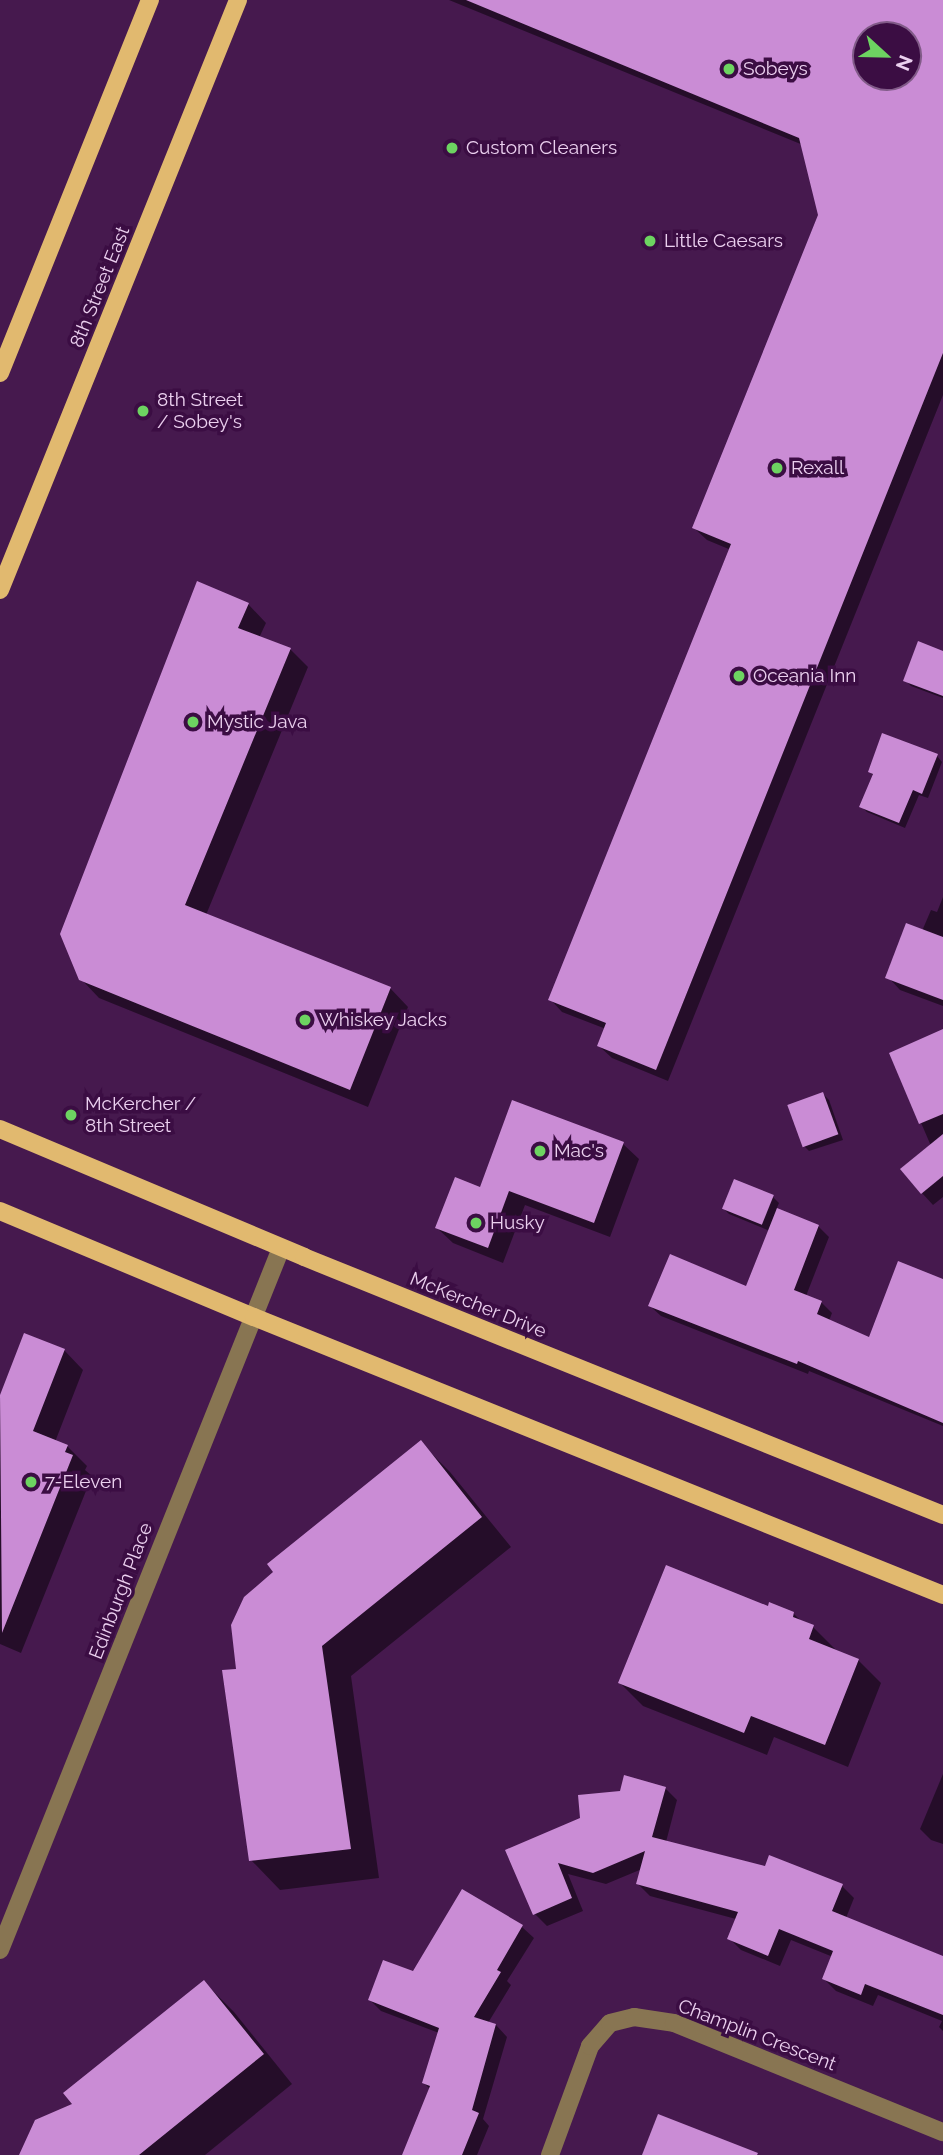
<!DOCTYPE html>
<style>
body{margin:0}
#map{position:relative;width:943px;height:2155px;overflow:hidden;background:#46194e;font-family:Raleway,sans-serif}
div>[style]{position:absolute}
.shadow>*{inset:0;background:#0007}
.building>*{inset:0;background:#ca8cd5;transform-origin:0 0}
.minor>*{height:18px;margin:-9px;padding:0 9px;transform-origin:9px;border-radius:9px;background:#887552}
.major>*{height:18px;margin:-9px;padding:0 9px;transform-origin:9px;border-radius:9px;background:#e1b96f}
.dots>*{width:19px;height:19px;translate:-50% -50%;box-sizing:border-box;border:4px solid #3b0d43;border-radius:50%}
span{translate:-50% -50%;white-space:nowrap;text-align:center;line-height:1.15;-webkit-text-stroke:7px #3b0d43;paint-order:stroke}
.poi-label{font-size:19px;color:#ebd0ef}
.left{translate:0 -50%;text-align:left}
.street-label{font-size:19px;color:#ebd0ef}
.north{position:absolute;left:852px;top:21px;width:70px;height:70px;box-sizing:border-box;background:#3b0d43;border:2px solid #815b88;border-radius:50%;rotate:112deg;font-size:19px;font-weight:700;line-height:28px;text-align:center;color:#ebd0ef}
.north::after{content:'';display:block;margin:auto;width:24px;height:32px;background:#6dd361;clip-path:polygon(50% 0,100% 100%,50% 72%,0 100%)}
</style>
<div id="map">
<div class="shadow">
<i style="clip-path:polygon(evenodd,449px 0,943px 0,943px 395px,668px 1081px,612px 1058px,599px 1046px,606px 1029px,562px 1012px,550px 999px,731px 550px,707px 540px,694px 528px,819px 215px,803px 145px,449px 0,866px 35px,908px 35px,908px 77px,866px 77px,866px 35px)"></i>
<i style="clip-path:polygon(248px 604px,266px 623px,259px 638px,290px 649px,308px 667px,206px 915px,390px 988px,408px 1007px,368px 1107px,99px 998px,81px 979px)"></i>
<i style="clip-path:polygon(943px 653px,943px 698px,911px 686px,905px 680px)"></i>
<i style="clip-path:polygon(937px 756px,942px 762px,928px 798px,919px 795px,905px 828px,867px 812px,861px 806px,874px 776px,870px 772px)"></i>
<i style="clip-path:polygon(943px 897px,943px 1006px,900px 990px,888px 977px,922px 931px,931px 910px,937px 912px)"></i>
<i style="clip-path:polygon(943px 1039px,943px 1197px,933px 1205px,922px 1193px,931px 1146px,891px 1053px)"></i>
<i style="clip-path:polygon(823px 1094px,829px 1100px,843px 1140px,809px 1151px,803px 1145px,789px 1106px)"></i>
<i style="clip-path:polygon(513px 1102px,623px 1144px,639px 1159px,610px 1237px,525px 1205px,503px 1263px,453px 1243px,437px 1228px,481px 1189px)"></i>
<i style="clip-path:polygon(773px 1197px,779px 1203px,776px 1210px,818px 1226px,829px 1237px,806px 1296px,821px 1302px,832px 1313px,829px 1321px,870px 1339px,899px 1264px,943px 1279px,943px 1426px,809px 1371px,808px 1374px,661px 1316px,650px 1306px,747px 1288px,770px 1231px,729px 1214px,723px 1208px)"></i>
<i style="clip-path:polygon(25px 1335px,64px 1350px,83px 1370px,55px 1442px,67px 1446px,87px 1466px,85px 1470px,92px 1476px,21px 1653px,0 1644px,0 1400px)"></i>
<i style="clip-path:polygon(421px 1443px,450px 1472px,511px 1547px,351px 1676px,379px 1878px,280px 1890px,251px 1860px,238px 1670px)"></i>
<i style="clip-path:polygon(769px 1608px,793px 1613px,803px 1623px,813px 1627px,836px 1650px,858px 1660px,881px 1683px,848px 1767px,774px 1737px,767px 1755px,643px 1706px,620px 1683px)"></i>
<i style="clip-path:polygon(943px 1774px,943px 1844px,931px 1840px,920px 1829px)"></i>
<i style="clip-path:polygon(665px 1788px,677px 1800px,666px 1842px,842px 1886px,854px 1898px,846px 1918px,943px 1964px,943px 2031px,939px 2027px,942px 2021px,878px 1995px,873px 2006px,836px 1991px,824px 1979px,833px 1957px,791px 1940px,780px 1966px,741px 1950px,729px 1938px,736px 1919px,650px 1896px,638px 1884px,642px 1869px,606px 1884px,568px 1874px,583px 1911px,547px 1926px,535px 1914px,508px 1851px)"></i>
<i style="clip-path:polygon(463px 1891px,522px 1927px,534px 1938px,507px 1981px,511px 1985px,488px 2023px,496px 2025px,507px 2037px,483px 2119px,489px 2126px,477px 2155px,404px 2155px,430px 2089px,424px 2083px,439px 2033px,381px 2011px,370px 2000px,413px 1973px)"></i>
<i style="clip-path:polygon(204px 1982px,234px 2012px,292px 2084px,205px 2155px,21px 2155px)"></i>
</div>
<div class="building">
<i style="clip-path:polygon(evenodd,466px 0,943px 0,943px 353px,656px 1070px,597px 1046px,606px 1023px,548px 1000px,731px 544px,692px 528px,818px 215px,799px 138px,466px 0,866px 35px,908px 35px,908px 77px,866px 77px,866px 35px)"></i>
<i style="clip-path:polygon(197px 581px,249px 603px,238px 628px,291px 648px,185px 905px,391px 987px,350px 1090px,79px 980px,60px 934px)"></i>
<i style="clip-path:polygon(918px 641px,943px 651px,943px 696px,903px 681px)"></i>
<i style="clip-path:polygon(882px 733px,938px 754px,922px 794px,913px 790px,899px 823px,859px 807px,873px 774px,868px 772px)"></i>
<i style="clip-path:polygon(906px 923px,943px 937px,943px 1000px,885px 978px)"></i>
<i style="clip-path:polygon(943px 1029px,943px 1114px,919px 1124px,889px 1053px)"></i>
<i style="left:823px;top:1092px;width:45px;height:38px;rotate:70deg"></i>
<i style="clip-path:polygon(512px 1100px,624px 1142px,594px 1223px,509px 1191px,488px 1248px,435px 1228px,455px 1177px,480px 1187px)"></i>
<i style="clip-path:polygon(943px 1134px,943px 1176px,921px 1194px,900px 1169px)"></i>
<i style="left:734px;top:1179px;width:43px;height:32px;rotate:22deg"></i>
<i style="clip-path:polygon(777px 1208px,819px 1225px,794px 1290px,822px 1301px,817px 1314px,869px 1337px,898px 1261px,943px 1279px,943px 1423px,798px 1361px,797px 1364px,648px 1306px,670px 1254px,746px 1286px)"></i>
<i style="clip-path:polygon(24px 1333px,65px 1349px,33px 1431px,68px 1445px,65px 1452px,73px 1455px,2px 1633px,0 1395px)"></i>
<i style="clip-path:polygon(421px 1440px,482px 1517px,322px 1646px,351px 1849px,249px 1861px,222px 1670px,236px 1669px,231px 1625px,244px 1597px,273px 1572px,267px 1564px)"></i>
<i style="clip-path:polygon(666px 1565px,768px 1606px,769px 1602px,794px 1612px,793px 1617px,814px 1625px,809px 1639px,859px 1659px,825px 1745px,751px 1716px,744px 1733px,618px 1683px)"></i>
<i style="clip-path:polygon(624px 1775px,666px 1787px,652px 1837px,765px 1866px,769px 1855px,843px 1884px,832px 1911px,943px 1956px,943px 2015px,865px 1984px,861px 1995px,822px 1979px,833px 1951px,779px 1929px,768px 1956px,727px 1939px,738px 1912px,636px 1884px,645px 1851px,593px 1873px,558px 1863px,572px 1898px,533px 1915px,505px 1850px,580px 1818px,578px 1795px,620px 1791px)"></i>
<i style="clip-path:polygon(462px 1889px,523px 1925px,497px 1970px,501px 1972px,474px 2017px,496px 2024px,472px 2110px,479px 2113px,462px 2155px,402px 2155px,430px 2086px,422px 2083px,439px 2028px,368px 2000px,383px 1960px,413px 1971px)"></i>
<i style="clip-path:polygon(204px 1980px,264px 2054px,139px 2155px,19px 2155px,35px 2120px,72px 2104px,63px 2093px)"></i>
<i style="clip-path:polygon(658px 2114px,758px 2153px,757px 2155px,642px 2155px)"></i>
</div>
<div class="minor">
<i style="left:0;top:1950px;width:756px;rotate:-68.18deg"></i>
<i style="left:550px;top:2155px;width:116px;rotate:-69.8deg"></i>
<i style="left:590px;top:2046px;width:30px;rotate:-49deg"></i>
<i style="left:610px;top:2023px;width:25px;rotate:-14deg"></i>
<i style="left:634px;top:2017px;width:40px;rotate:8.5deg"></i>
<i style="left:674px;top:2023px;width:290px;rotate:22.1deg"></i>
</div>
<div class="major">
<i style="left:0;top:373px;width:402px;rotate:-68.1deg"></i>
<i style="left:0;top:590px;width:636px;rotate:-68.03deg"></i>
<i style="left:0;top:1129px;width:330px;rotate:22.8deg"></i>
<i style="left:304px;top:1257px;width:689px;rotate:21.99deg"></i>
<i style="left:0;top:1211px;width:275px;rotate:22.7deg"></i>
<i style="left:254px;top:1317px;width:743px;rotate:21.97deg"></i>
</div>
<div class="dots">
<i style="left:729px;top:69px;background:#6dd361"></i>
<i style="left:452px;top:148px;background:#6dd361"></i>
<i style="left:650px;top:241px;background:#6dd361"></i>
<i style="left:143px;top:411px;background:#6dd361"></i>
<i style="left:777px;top:468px;background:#6dd361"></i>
<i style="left:739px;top:676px;background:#6dd361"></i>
<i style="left:193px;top:722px;background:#6dd361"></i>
<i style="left:305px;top:1020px;background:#6dd361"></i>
<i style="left:71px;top:1115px;background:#6dd361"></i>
<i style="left:540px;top:1151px;background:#6dd361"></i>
<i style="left:476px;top:1223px;background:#6dd361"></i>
<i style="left:31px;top:1482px;background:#6dd361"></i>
</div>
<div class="poi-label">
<span class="left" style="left:743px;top:69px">Sobeys</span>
<span class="left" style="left:466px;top:148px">Custom Cleaners</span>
<span class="left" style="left:664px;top:241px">Little Caesars</span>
<span class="left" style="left:157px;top:411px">8th Street<br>/ Sobey's</span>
<span class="left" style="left:791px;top:468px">Rexall</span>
<span class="left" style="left:753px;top:676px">Oceania Inn</span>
<span class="left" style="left:207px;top:722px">Mystic Java</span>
<span class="left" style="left:319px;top:1020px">Whiskey Jacks</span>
<span class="left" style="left:85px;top:1115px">McKercher /<br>8th Street</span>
<span class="left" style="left:554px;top:1151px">Mac's</span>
<span class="left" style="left:490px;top:1223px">Husky</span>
<span class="left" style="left:45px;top:1482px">7-Eleven</span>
</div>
<div class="street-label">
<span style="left:100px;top:287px;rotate:-68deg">8th Street East</span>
<span style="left:478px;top:1305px;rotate:22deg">McKercher Drive</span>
<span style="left:121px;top:1591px;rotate:-69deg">Edinburgh Place</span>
<span style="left:757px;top:2035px;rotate:21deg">Champlin Crescent</span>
</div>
<div class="north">N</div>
</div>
